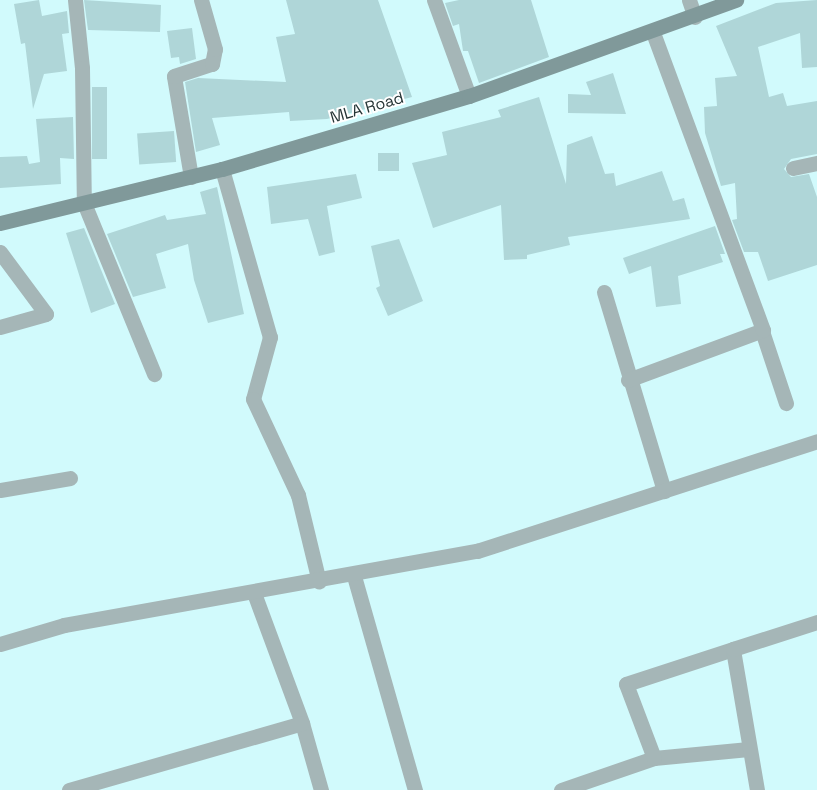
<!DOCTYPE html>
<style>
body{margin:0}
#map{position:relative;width:817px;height:790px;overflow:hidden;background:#d1fafc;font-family:"Space Grotesk",sans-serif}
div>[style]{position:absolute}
.building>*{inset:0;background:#afd6d8;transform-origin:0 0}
.street>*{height:15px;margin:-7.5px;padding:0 7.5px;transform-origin:7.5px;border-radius:7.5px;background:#a5b6b7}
.secondary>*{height:15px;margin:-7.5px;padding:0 7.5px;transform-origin:7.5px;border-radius:7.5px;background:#80999a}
span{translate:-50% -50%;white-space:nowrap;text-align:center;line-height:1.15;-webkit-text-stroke:4px #fff;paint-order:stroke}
.street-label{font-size:16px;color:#263536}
</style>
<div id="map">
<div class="building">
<i style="clip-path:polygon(39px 0,42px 16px,67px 11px,69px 33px,62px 34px,67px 71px,44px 74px,33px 109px,25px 43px,21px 44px,14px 4px)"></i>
<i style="clip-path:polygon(84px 0,161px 5px,160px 32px,88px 30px)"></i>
<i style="clip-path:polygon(286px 0,378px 0,412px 97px,327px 119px,290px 121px,289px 112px,212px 118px,220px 145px,196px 152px,185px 82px,198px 78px,286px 82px,276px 37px,295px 34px)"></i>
<i style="clip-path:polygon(459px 0,531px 0,549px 57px,479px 83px,468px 51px,463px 51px,459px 24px,453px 26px,445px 3px)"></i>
<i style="clip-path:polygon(817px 0,817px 67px,802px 68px,800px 33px,758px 47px,769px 97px,783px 93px,787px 106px,817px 101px,817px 154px,791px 159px,784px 169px,791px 177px,809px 174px,817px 197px,817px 265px,768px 281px,758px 252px,744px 252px,732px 220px,737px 219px,735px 183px,721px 186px,705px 133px,704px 107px,717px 106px,715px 78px,737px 76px,716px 26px,776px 3px)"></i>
<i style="clip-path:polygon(192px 28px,196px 59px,180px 64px,179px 57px,171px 58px,167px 31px)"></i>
<i style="clip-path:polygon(613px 73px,626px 114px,568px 113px,568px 94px,591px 95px,586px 82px)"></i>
<i style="left:92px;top:87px;width:15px;height:72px"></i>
<i style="clip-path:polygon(539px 97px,566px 184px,567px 145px,592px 136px,605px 174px,614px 173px,616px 186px,662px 171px,673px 201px,684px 198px,690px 219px,568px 237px,570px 245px,527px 255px,527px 259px,504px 260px,501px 205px,433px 228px,412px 163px,447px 155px,442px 132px,501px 117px,498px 110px)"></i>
<i style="clip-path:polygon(73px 117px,74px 159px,60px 158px,61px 184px,0 188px,0 157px,27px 156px,29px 164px,40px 162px,36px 119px)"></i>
<i style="left:174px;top:131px;width:31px;height:37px;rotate:86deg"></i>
<i style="left:378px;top:153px;width:21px;height:18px"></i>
<i style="clip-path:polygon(356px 174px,362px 198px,327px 206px,335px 252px,319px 256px,308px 219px,271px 224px,267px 187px)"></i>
<i style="clip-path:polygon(217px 187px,244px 314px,208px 323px,194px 280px,188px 244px,156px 254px,166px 288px,133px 297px,107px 234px,165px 215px,167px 220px,206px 214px,200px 192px)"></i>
<i style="clip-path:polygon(715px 226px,725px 254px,720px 254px,723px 262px,678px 276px,681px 304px,656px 307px,651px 266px,629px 274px,623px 258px)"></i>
<i style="clip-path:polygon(84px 228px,115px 304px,91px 313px,66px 233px)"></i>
<i style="clip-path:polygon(399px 239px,423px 301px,388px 316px,376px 288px,380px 286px,371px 246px)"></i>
</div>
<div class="street">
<i style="left:75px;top:0;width:68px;rotate:84.1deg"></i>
<i style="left:82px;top:68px;width:135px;rotate:89.2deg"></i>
<i style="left:84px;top:203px;width:185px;rotate:67.7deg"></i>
<i style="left:434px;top:0;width:102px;rotate:70deg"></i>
<i style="left:689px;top:0;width:18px;rotate:71deg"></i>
<i style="left:793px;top:168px;width:25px;rotate:-12deg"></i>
<i style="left:222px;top:169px;width:175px;rotate:74.1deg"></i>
<i style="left:270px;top:337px;width:64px;rotate:105.3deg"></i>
<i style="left:253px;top:399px;width:106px;rotate:64.9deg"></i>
<i style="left:298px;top:495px;width:89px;rotate:76.4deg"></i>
<i style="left:191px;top:177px;width:102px;rotate:-99.6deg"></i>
<i style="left:174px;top:76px;width:40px;rotate:-18deg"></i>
<i style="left:212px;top:64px;width:15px;rotate:-79deg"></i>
<i style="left:215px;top:49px;width:51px;rotate:-105.9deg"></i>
<i style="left:0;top:252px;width:77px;rotate:53.4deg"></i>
<i style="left:46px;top:314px;width:48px;rotate:164.2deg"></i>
<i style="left:604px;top:292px;width:208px;rotate:73.2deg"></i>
<i style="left:762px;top:331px;width:76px;rotate:71.6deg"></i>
<i style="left:628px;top:380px;width:144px;rotate:-20.3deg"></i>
<i style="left:763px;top:330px;width:317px;rotate:-110.3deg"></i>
<i style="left:0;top:490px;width:71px;rotate:-9.7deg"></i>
<i style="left:354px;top:576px;width:223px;rotate:74.1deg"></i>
<i style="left:254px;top:593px;width:139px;rotate:69.7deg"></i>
<i style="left:302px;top:723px;width:70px;rotate:74.2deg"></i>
<i style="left:0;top:644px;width:67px;rotate:-16.5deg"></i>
<i style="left:64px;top:625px;width:420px;rotate:-10.2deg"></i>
<i style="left:477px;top:551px;width:357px;rotate:-17.9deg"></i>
<i style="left:654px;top:758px;width:95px;rotate:-5.4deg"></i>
<i style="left:69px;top:790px;width:242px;rotate:-16deg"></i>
<i style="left:561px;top:790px;width:98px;rotate:-19deg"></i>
<i style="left:654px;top:758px;width:79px;rotate:-110.7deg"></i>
<i style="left:626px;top:684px;width:113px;rotate:-18.1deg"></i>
<i style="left:757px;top:790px;width:143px;rotate:-99.7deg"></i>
<i style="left:733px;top:649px;width:88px;rotate:-17.8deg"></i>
</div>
<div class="secondary">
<i style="left:0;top:223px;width:228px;rotate:-13.7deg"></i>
<i style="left:222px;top:169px;width:258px;rotate:-16.5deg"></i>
<i style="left:469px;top:96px;width:284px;rotate:-19.8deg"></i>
</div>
<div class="street-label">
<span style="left:367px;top:108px;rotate:-16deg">MLA Road</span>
</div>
</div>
